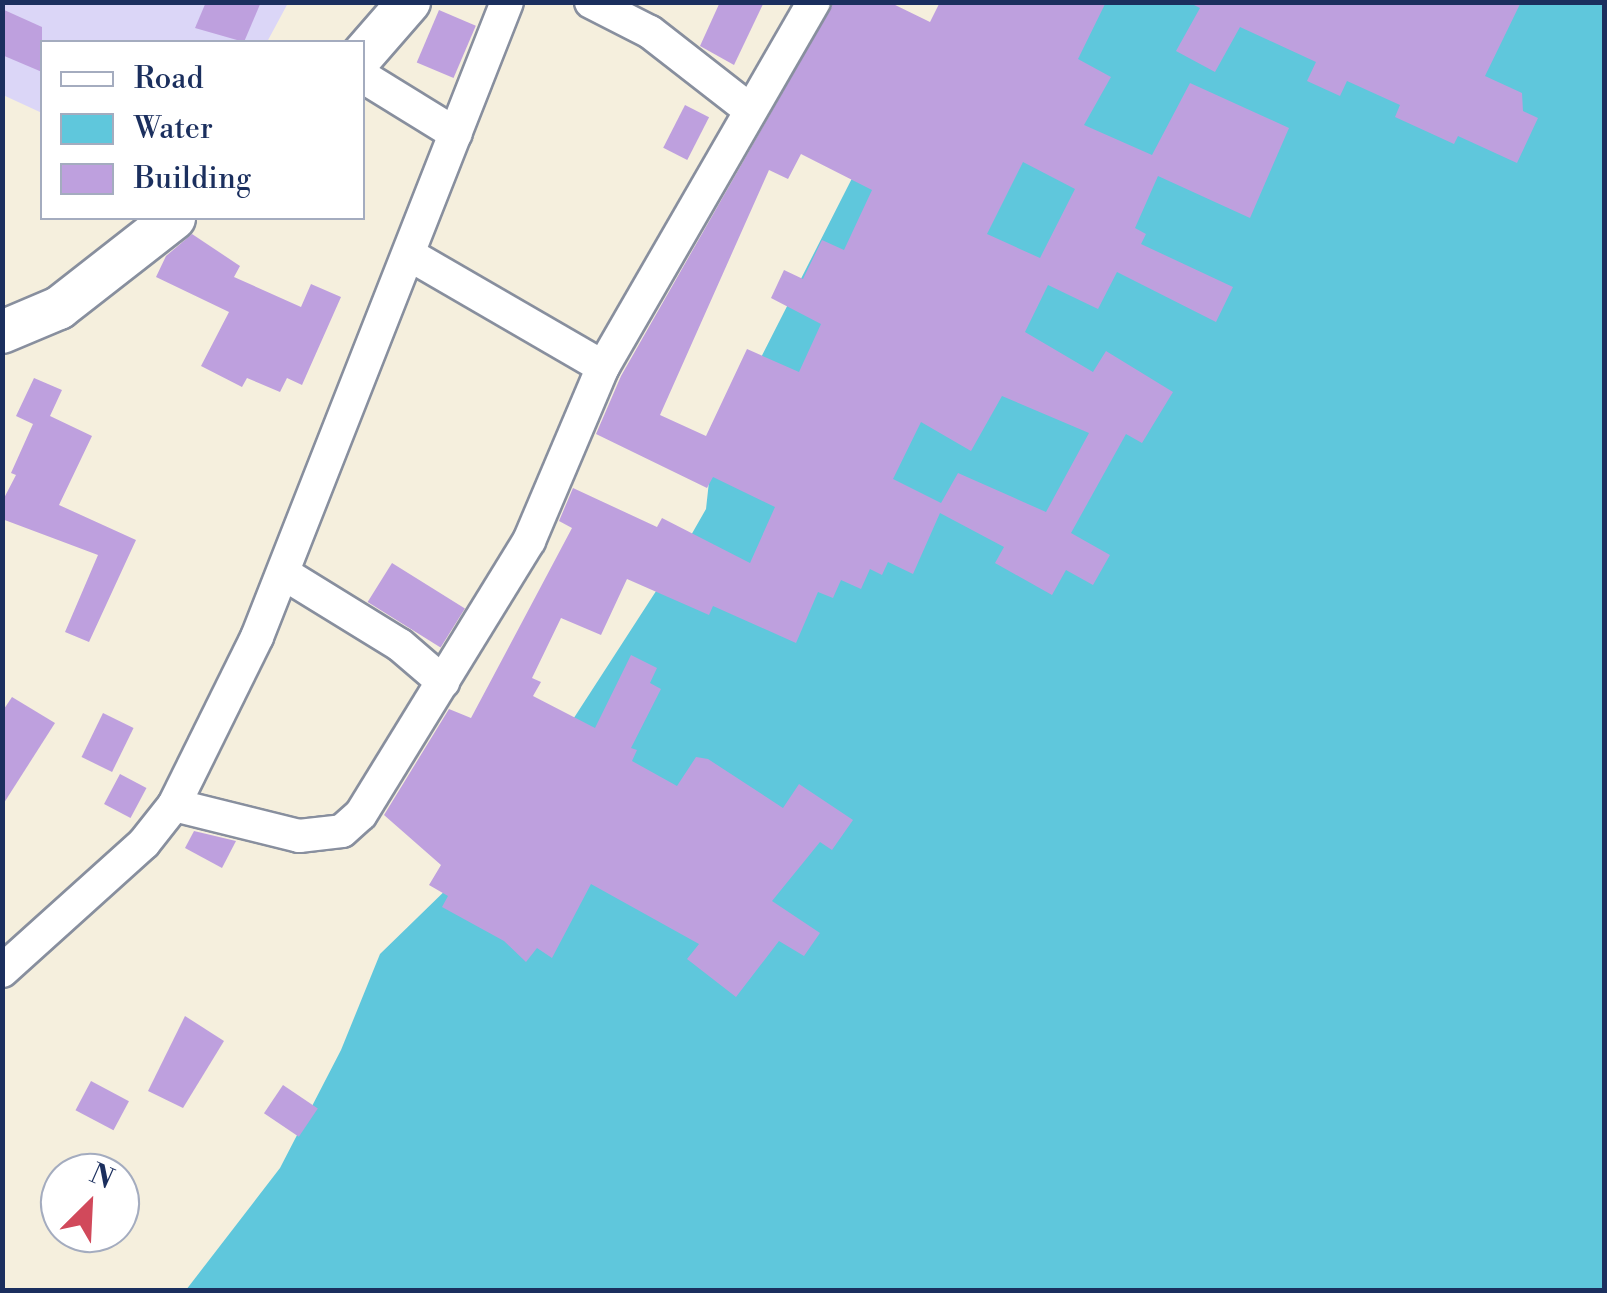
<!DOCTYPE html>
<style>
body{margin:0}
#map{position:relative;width:1607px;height:1293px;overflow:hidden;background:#f5efdd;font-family:"Libre Bodoni",serif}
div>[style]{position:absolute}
.built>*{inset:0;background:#dbd6f7}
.water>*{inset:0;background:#5fc7dc}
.building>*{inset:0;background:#bea0de;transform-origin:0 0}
.roads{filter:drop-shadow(2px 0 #888f9e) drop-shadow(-2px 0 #888f9e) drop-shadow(0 2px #888f9e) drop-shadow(0 -2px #888f9e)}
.minor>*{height:32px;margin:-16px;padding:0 16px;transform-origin:16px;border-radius:16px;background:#fff}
.tertiary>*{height:42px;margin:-21px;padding:0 21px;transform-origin:21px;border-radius:21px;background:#fff}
span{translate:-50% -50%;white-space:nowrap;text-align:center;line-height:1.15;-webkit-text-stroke:9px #fff;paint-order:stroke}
.frame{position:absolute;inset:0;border:5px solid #1b2f5e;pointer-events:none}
.legend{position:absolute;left:40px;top:40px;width:325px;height:180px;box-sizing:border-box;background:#fff;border:2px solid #a4acbf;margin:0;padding:12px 18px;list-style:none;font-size:30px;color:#1b2f5e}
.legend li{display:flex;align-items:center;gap:20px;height:50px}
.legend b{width:50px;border:2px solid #a4acbf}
.north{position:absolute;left:40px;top:1153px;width:100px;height:100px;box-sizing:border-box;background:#fff;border:2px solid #a4acbf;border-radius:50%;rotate:24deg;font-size:28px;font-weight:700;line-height:40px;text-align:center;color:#1b2f5e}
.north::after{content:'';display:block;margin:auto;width:35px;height:45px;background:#d1495b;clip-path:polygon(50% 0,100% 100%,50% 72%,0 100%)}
</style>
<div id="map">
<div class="built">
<i style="clip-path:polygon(3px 3px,288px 3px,267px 42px,42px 42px,42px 113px,3px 95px)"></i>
</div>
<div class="water">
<i style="clip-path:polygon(941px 3px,1604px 3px,1604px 1290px,186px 1290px,280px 1168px,341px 1050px,380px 954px,491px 846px,682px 551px,706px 509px,712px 454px)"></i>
</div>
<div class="building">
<i style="clip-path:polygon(206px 2px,261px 2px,244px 42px,195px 28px)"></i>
<i style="clip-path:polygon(720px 2px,764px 2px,734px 65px,700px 46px)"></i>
<i style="clip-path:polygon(evenodd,834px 2px,889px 2px,930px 22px,940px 2px,1106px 2px,1078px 59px,1111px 77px,1084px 125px,1152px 155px,1190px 83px,1289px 128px,1250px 218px,1158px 176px,1135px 228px,1146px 234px,1141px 244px,1233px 287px,1216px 322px,1117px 272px,1098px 309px,1048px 285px,1025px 332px,1093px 372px,1106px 351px,1173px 392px,1142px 443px,1126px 434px,1071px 533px,1110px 555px,1093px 585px,1066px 570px,1052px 595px,995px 563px,1004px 547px,940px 513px,913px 574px,888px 562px,882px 575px,870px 569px,861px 589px,841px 580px,833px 598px,818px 592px,796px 643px,713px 606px,709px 615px,627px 579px,601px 635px,561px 618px,532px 678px,541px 682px,533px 696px,595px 728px,631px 655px,657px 668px,650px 683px,661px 689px,631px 748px,637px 750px,632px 761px,677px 786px,696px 757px,708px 759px,783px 808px,799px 784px,853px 820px,832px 850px,820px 842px,772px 901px,820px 933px,804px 956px,779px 941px,736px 997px,687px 959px,699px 944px,591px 884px,552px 958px,537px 948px,526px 962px,504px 941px,442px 907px,448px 896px,429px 885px,441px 865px,384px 815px,449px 709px,471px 718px,572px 528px,559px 521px,573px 488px,657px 527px,662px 518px,750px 563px,775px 507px,713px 477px,707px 488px,596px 434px,621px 376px,834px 2px,801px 154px,872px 190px,844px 250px,822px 240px,803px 279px,784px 270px,771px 298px,821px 324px,799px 372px,747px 349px,706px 436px,660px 415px,769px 170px,788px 179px,801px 154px,834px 2px,1023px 162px,1075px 189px,1040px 258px,987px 234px,1023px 162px,834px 2px,1002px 396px,1089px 433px,1046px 512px,958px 473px,941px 503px,893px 479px,921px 422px,971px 451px,1002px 396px)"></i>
<i style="clip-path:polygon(1188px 2px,1521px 2px,1485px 76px,1522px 93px,1523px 111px,1538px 118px,1517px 163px,1458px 136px,1454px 144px,1395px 117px,1400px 105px,1347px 81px,1340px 96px,1307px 81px,1316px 62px,1240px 27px,1215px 72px,1176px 51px,1200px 8px)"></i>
<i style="clip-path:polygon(2px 9px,42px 27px,42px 72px,2px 55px)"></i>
<i style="left:439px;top:10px;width:40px;height:57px;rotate:23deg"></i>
<i style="left:685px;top:105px;width:27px;height:48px;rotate:27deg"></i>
<i style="clip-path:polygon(192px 234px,240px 266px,234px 277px,301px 307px,311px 284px,341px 297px,302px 385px,287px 378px,280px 392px,247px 378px,242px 387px,201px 366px,229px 312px,156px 277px,166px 256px)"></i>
<i style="clip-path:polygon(34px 378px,62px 390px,50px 416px,92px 436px,59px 505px,136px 540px,89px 642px,65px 632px,98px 555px,2px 519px,2px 502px,16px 475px,11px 473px,33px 424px,16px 416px)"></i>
<i style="left:392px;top:563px;width:86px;height:46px;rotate:32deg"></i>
<i style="clip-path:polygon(12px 697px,55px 723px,2px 806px,2px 712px)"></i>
<i style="left:103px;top:713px;width:34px;height:49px;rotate:26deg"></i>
<i style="left:120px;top:774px;width:30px;height:34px;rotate:28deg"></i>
<i style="clip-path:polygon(194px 831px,236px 841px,222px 868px,185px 848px)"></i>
<i style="clip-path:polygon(185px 1016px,224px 1041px,183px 1108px,148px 1091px)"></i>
<i style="left:91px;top:1081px;width:43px;height:33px;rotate:28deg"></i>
<i style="left:283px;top:1085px;width:42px;height:34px;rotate:34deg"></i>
</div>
<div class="roads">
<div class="minor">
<i style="left:591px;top:2px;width:66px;rotate:27deg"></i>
<i style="left:650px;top:32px;width:125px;rotate:37.9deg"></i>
<i style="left:362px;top:76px;width:110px;rotate:31.7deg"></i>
<i style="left:410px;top:255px;width:223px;rotate:30.1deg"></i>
<i style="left:283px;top:573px;width:137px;rotate:31.6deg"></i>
<i style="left:400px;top:645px;width:57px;rotate:40.7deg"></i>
<i style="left:174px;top:805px;width:129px;rotate:13.9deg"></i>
<i style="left:299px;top:836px;width:43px;rotate:-6.6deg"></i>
<i style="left:342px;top:831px;width:25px;rotate:-42deg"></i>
<i style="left:361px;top:814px;width:321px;rotate:-58.4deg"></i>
<i style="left:529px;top:541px;width:189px;rotate:-67deg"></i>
<i style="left:603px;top:367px;width:422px;rotate:-60deg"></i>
<i style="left:2px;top:971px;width:191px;rotate:-42deg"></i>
<i style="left:144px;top:843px;width:48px;rotate:-51.7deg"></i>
<i style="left:174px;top:805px;width:187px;rotate:-63.7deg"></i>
<i style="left:257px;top:637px;width:682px;rotate:-68.51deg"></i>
</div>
<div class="tertiary">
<i style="left:362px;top:56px;width:72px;rotate:-49deg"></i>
<i style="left:2px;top:332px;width:62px;rotate:-22.8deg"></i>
<i style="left:59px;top:308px;width:146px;rotate:-38deg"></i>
</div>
</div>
<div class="frame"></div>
<ul class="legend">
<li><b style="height:12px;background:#fff"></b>Road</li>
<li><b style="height:28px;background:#5fc7dc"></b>Water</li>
<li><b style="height:28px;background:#bea0de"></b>Building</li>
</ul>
<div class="north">N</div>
</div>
